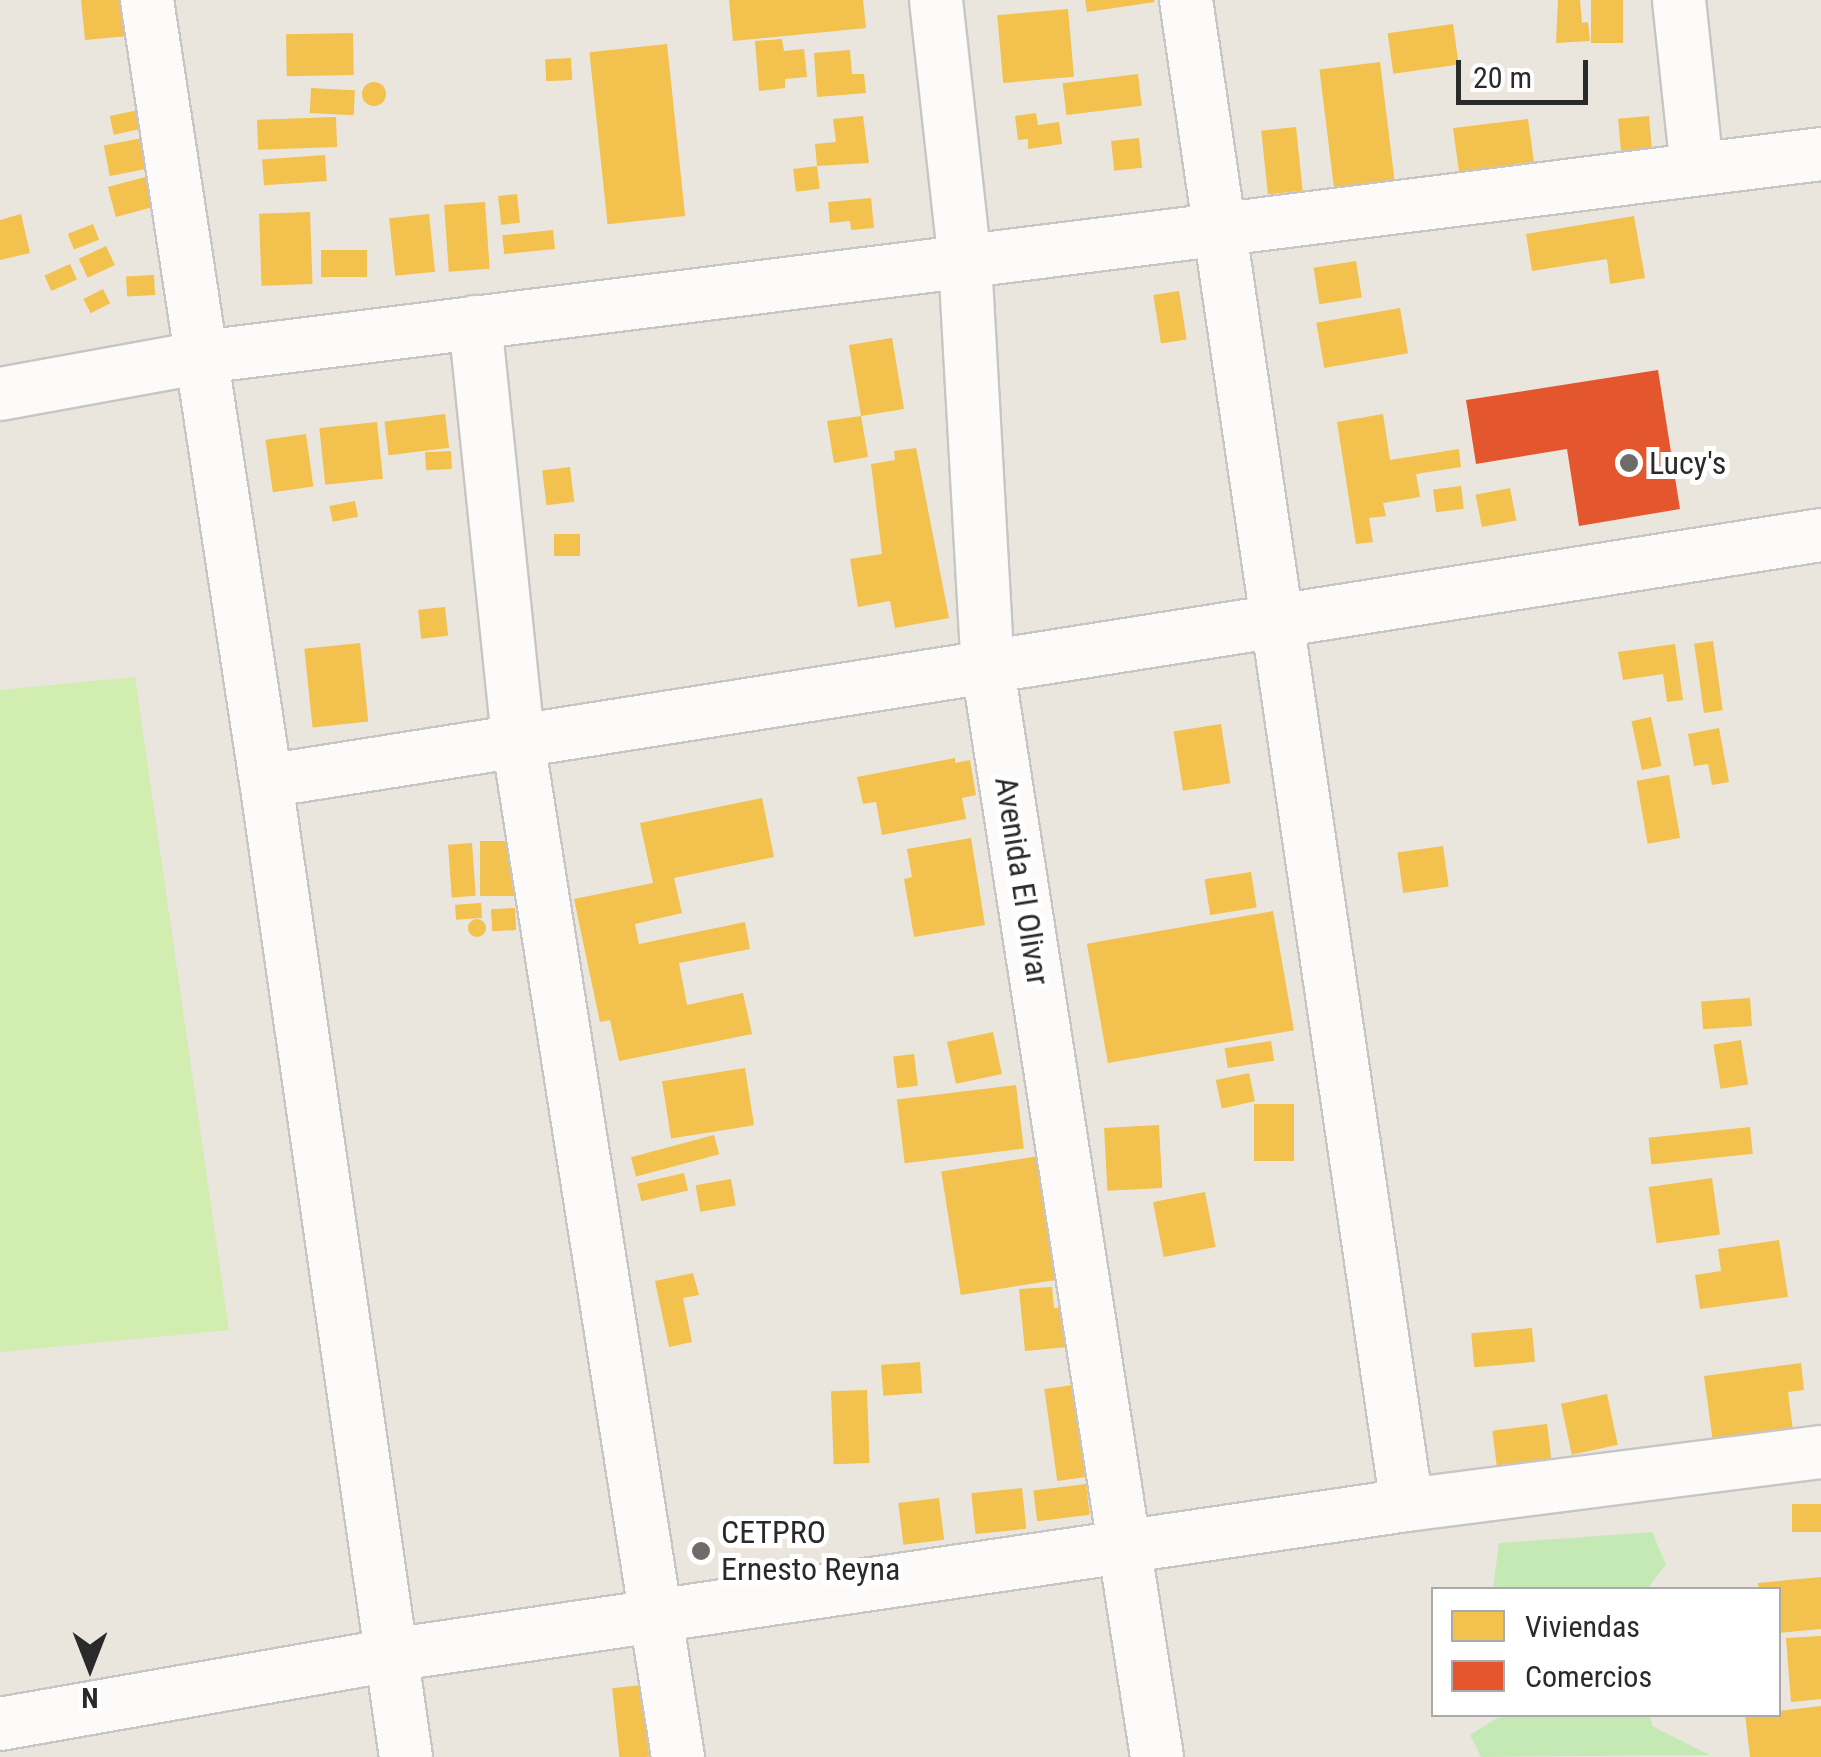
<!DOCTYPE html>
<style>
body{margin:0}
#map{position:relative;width:1821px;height:1757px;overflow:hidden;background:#eae6de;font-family:"Roboto Condensed",sans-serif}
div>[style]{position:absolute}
.green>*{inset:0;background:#c5e9b4}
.pitch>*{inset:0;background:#d1edb0}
.homes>*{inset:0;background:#f2c14e;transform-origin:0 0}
.round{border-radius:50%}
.shops>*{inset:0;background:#e4572e}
.roads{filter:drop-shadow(2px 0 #c7c5c5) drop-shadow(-2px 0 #c7c5c5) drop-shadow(0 2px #c7c5c5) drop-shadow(0 -2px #c7c5c5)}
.minor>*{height:52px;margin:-26px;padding:0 26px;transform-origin:26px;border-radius:26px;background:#fcfbfa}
.dots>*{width:28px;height:28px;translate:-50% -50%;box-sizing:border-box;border:5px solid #fff;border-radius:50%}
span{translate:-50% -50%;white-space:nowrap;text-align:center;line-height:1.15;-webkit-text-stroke:10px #fff;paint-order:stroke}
.poi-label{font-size:32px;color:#2a2a2a}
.left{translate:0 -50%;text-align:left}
.street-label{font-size:32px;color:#2a2a2a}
.legend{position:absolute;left:1431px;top:1587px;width:350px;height:130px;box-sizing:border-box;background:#fff;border:2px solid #aaa;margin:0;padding:12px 18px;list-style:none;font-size:30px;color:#2a2a2a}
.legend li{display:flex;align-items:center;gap:20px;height:50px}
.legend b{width:50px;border:2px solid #aaa}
.north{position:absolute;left:40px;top:1617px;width:100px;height:100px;-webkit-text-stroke:8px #fff;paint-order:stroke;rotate:180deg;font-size:28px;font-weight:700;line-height:40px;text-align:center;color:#2a2a2a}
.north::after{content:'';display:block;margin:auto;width:35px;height:45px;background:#2a2a2a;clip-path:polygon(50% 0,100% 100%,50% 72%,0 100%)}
.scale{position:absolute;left:1456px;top:60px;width:132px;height:45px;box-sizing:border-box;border:5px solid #2a2a2a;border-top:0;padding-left:12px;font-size:30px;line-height:35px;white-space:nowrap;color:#2a2a2a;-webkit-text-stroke:8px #fff;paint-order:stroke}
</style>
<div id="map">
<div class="green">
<i style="clip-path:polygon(1652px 1532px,1666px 1565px,1647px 1589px,1493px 1589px,1499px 1543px)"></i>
<i style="clip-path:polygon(1502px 1715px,1650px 1715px,1652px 1726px,1710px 1755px,1481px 1757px,1470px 1735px)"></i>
</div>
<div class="pitch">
<i style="clip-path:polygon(135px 677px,229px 1330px,0 1352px,0 690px)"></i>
</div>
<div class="homes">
<i style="clip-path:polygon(81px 0,134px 0,150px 34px,85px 40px)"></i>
<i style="clip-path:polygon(729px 0,863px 0,866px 28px,733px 41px)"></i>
<i style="clip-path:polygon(1085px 0,1154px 0,1155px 2px,1087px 12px)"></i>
<i style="clip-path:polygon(1558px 0,1580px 0,1582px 23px,1588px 22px,1590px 41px,1556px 43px)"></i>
<i style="left:1591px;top:0;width:32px;height:43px"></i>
<i style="left:1068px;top:9px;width:68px;height:71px;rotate:85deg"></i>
<i style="left:1453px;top:24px;width:41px;height:66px;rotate:82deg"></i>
<i style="left:353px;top:33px;width:42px;height:67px;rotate:89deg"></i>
<i style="clip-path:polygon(782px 39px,784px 51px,804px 49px,807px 77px,785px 79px,785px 88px,759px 91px,755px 41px)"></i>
<i style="left:667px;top:44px;width:173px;height:78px;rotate:84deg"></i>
<i style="clip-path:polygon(850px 50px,852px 74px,864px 74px,866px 93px,817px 97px,814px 53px)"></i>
<i style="left:571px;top:58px;width:22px;height:26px;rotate:87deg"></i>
<i style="left:1380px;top:62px;width:124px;height:61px;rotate:83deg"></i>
<i style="left:1138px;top:74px;width:32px;height:76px;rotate:83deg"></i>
<i class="round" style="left:362px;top:82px;width:24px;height:24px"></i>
<i style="left:311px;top:88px;width:44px;height:25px;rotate:3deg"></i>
<i style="left:148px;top:108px;width:19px;height:39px;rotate:78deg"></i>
<i style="clip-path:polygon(1036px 113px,1038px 125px,1059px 122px,1062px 144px,1028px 149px,1028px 139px,1018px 140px,1015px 116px)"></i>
<i style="clip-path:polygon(863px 116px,869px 163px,817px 166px,815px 144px,836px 142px,833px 119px)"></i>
<i style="left:1649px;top:116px;width:42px;height:31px;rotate:85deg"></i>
<i style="left:336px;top:117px;width:30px;height:79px;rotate:88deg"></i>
<i style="clip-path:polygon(1528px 119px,1534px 162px,1515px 164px,1518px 183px,1480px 189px,1477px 169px,1459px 172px,1453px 128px)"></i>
<i style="left:1296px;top:127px;width:64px;height:35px;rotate:84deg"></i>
<i style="left:148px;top:137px;width:31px;height:45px;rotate:79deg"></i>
<i style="left:1139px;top:138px;width:30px;height:28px;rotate:84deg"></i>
<i style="left:325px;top:155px;width:26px;height:63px;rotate:86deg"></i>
<i style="left:817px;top:166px;width:23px;height:24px;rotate:83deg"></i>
<i style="left:160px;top:173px;width:31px;height:54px;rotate:75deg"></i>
<i style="left:517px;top:194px;width:29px;height:19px;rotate:84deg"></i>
<i style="clip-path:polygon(871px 198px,874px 228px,851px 230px,850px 221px,830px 223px,828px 202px)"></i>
<i style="left:485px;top:202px;width:67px;height:41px;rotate:86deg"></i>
<i style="left:310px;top:212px;width:72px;height:51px;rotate:88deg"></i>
<i style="clip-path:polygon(21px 214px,30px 253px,0 260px,0 220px)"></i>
<i style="left:429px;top:214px;width:58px;height:40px;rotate:84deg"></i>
<i style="clip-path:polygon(1634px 216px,1645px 278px,1610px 284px,1607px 259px,1532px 271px,1526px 234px)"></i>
<i style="left:93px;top:224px;width:17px;height:27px;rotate:69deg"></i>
<i style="left:553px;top:230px;width:19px;height:51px;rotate:84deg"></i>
<i style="left:106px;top:246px;width:21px;height:30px;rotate:65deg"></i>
<i style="left:367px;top:250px;width:27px;height:46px;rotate:90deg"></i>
<i style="left:1356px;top:261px;width:37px;height:43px;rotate:81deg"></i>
<i style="left:70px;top:264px;width:17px;height:28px;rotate:66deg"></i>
<i style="left:154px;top:275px;width:20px;height:28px;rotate:87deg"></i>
<i style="left:103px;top:289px;width:16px;height:22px;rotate:63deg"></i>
<i style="left:1179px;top:291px;width:49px;height:26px;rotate:81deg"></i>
<i style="left:1400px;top:308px;width:46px;height:85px;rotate:80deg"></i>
<i style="clip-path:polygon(892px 338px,904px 409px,861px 416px,868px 457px,834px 463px,827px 421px,861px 416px,849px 345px)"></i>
<i style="left:445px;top:414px;width:34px;height:61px;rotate:83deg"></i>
<i style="clip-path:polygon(1383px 414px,1390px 460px,1459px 449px,1461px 467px,1416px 474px,1420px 497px,1383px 503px,1386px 516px,1369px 518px,1373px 542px,1356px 544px,1337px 422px)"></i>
<i style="left:377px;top:422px;width:57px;height:58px;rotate:84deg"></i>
<i style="left:306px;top:434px;width:53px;height:41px;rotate:82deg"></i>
<i style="clip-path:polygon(916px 448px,949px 618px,895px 628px,890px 601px,858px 607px,850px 559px,882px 554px,871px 464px,895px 460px,894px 451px)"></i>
<i style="left:451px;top:451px;width:18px;height:26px;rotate:87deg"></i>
<i style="left:570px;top:467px;width:35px;height:28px;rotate:83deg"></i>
<i style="left:1461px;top:486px;width:23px;height:28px;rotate:83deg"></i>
<i style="left:1510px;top:488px;width:33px;height:35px;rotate:79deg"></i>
<i style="left:355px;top:501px;width:16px;height:26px;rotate:79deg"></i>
<i style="left:554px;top:534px;width:26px;height:22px"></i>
<i style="left:445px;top:607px;width:29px;height:27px;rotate:84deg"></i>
<i style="left:1713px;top:641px;width:70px;height:19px;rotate:82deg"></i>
<i style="left:360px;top:643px;width:79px;height:56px;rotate:84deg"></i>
<i style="clip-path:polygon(1675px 644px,1683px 700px,1667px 702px,1663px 674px,1623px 680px,1618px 652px)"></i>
<i style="left:1651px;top:717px;width:50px;height:20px;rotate:78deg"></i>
<i style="left:1221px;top:724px;width:60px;height:48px;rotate:81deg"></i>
<i style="clip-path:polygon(1719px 728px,1729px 782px,1712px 785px,1708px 764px,1694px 766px,1688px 734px)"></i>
<i style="clip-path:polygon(955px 758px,955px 763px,970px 760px,976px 795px,962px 798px,966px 819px,882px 835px,876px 802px,863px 804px,857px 777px)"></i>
<i style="left:1669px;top:775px;width:64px;height:33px;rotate:80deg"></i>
<i style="clip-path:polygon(762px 798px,774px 857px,674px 878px,682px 913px,635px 924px,639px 944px,745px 922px,750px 949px,679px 963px,687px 1005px,743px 993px,752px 1034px,619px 1061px,610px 1020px,600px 1022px,574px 899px,653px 883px,640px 823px)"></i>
<i style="clip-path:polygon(971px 838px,985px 925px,914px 937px,904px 879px,912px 877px,907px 849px)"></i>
<i style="left:480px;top:841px;width:35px;height:55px"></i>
<i style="left:472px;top:843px;width:53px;height:24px;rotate:86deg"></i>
<i style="left:1443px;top:846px;width:41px;height:46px;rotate:82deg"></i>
<i style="left:1251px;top:872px;width:36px;height:47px;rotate:81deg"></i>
<i style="left:481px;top:903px;width:15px;height:26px;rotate:86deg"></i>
<i style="left:515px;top:908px;width:22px;height:24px;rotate:87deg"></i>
<i style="left:1273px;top:911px;width:121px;height:189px;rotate:80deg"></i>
<i class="round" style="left:468px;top:919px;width:18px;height:18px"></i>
<i style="left:1750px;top:998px;width:28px;height:49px;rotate:86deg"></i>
<i style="left:993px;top:1032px;width:43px;height:47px;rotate:78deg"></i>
<i style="left:1741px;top:1040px;width:45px;height:28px;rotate:81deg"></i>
<i style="left:1271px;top:1041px;width:20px;height:47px;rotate:81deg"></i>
<i style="left:914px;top:1054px;width:32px;height:21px;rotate:83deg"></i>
<i style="left:745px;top:1068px;width:58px;height:84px;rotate:81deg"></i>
<i style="left:1249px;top:1073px;width:29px;height:34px;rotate:78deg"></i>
<i style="left:1016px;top:1085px;width:64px;height:120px;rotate:83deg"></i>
<i style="left:1254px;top:1104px;width:40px;height:57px"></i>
<i style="left:1159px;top:1125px;width:63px;height:55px;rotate:87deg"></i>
<i style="left:1750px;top:1127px;width:27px;height:102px;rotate:84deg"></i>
<i style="left:714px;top:1135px;width:20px;height:86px;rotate:75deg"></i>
<i style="left:1039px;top:1156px;width:125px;height:99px;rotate:81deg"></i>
<i style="left:684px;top:1173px;width:18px;height:48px;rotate:77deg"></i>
<i style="left:1712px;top:1178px;width:57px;height:64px;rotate:82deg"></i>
<i style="left:731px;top:1179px;width:27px;height:36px;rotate:80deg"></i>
<i style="left:1205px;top:1192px;width:56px;height:53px;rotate:79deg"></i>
<i style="clip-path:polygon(1779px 1240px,1788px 1297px,1700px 1309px,1695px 1275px,1721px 1271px,1718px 1249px)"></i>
<i style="clip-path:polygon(693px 1273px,699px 1295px,683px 1298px,692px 1342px,669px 1347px,655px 1281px)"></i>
<i style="clip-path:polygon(1052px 1287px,1054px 1308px,1063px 1307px,1068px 1347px,1025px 1351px,1019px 1289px)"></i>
<i style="left:1532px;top:1328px;width:34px;height:61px;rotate:85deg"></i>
<i style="left:920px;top:1362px;width:31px;height:39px;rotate:86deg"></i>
<i style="clip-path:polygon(1801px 1363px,1804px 1390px,1788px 1392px,1793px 1431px,1713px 1443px,1704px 1376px)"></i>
<i style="left:1080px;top:1384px;width:93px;height:36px;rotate:82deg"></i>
<i style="left:867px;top:1390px;width:73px;height:36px;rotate:88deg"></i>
<i style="left:1607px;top:1394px;width:52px;height:47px;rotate:78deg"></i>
<i style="left:1547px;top:1424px;width:35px;height:55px;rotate:83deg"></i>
<i style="left:1086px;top:1484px;width:31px;height:53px;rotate:83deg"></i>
<i style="left:1022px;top:1488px;width:41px;height:51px;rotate:84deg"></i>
<i style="left:939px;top:1498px;width:42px;height:41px;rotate:83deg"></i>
<i style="left:1821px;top:1504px;width:28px;height:29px;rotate:90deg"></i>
<i style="clip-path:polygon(1821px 1577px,1821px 1629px,1778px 1633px,1778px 1590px,1759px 1590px,1758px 1583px)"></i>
<i style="clip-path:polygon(1821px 1636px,1821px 1699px,1791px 1702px,1786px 1638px)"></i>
<i style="left:642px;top:1685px;width:72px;height:30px;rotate:84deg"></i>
<i style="clip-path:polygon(1821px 1706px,1821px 1757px,1750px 1757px,1745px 1714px,1778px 1714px,1778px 1711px)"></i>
</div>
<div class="shops">
<i style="clip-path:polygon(1658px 370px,1680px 509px,1579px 526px,1567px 449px,1476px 464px,1466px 400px)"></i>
</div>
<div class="roads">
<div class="minor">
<i style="left:147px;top:0;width:790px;rotate:81.34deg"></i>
<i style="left:266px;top:781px;width:986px;rotate:81.84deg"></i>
<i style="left:936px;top:0;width:263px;rotate:83.7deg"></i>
<i style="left:965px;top:261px;width:409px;rotate:86.8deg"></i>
<i style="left:988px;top:669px;width:1101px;rotate:81.17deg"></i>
<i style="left:1186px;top:0;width:1521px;rotate:81.65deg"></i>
<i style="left:1679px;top:0;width:170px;rotate:83.9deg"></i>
<i style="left:475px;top:322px;width:421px;rotate:84.1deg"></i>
<i style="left:518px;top:741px;width:1029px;rotate:81.05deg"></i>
<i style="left:0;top:394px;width:206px;rotate:-10.3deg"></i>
<i style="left:203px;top:357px;width:1631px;rotate:-7.15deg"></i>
<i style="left:266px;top:781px;width:1574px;rotate:-8.99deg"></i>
<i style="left:0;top:1724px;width:397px;rotate:-10deg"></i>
<i style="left:391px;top:1655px;width:1027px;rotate:-8.4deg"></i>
<i style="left:1407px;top:1505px;width:417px;rotate:-7.3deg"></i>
</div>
</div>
<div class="dots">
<i style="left:1629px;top:463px;background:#6d6c69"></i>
<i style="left:701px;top:1551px;background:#6d6c69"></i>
</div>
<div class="poi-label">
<span class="left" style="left:1649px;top:463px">Lucy's</span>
<span class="left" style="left:721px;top:1551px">CETPRO<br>Ernesto Reyna</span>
</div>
<div class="street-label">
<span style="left:1022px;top:881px;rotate:81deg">Avenida El Olivar</span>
</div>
<ul class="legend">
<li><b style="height:28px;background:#f2c14e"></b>Viviendas</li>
<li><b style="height:28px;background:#e4572e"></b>Comercios</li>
</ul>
<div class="north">N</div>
<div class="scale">20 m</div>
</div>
